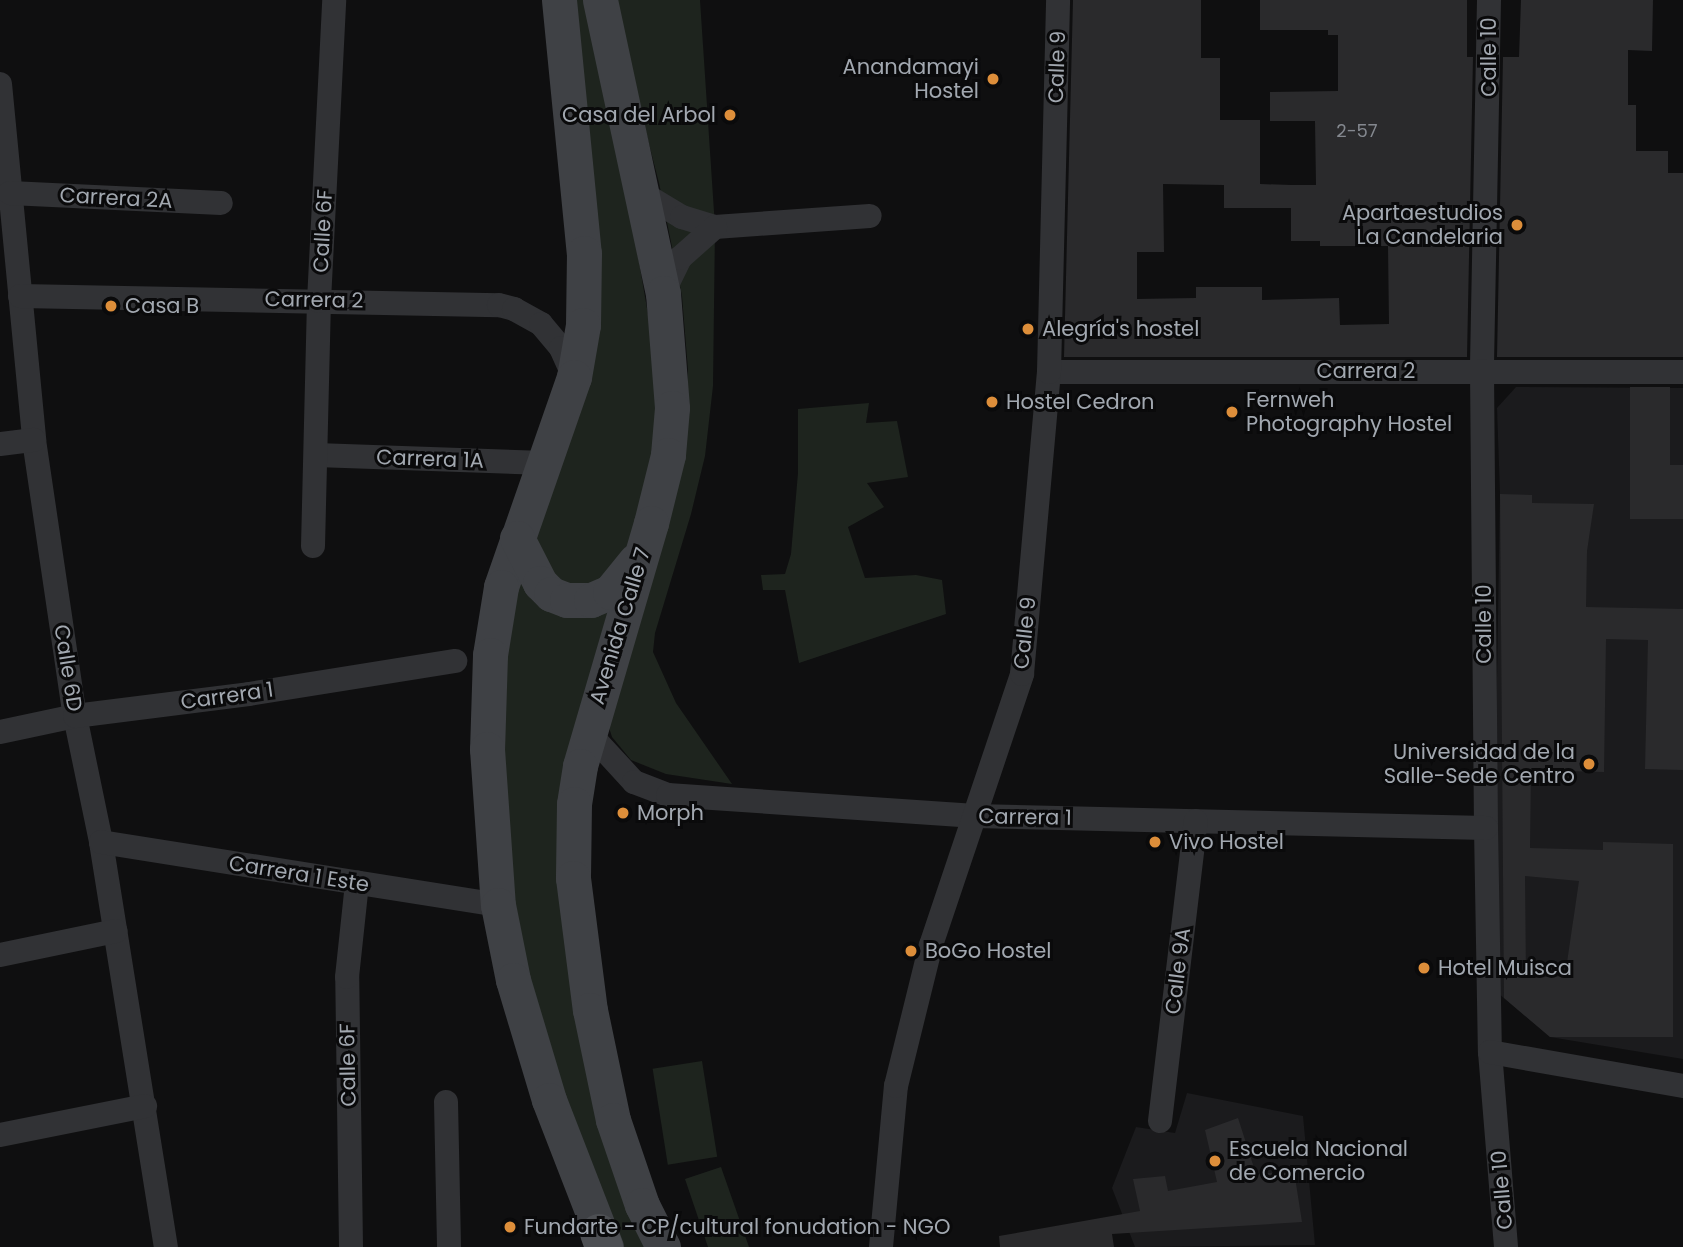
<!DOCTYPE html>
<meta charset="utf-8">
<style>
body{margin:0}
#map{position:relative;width:1683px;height:1247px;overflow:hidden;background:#0f0f10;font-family:Poppins,sans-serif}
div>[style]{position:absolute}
.built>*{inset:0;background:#1b1b1d}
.green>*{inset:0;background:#1e241e;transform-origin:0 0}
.building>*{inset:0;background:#2a2a2c}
.street>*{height:24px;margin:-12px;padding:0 12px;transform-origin:12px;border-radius:12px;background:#313235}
.secondary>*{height:35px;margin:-17.5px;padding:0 17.5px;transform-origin:17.5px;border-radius:17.5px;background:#3f4145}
.primary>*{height:38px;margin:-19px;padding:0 19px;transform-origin:19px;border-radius:19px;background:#4d4f53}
.dots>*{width:19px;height:19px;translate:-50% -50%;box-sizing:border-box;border:4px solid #0a0a0b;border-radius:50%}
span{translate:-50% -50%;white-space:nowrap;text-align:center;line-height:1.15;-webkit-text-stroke:6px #0a0a0b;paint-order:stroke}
.number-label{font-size:18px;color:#84888f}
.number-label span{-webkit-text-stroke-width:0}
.street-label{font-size:21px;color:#a2a8b0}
.poi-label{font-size:21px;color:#a2a8b0}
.right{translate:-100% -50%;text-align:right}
.left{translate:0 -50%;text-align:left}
</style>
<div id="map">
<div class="built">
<i style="clip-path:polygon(1516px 387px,1683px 388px,1683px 1059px,1550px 1037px,1492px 988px,1500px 494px,1497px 408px)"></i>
<i style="clip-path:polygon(1187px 1093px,1303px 1116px,1315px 1245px,1135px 1247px,1112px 1188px,1136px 1127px,1175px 1133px)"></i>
</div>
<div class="green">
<i style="clip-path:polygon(573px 0,594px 0,655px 355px,655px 418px,651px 473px,561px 842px,651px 1247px,620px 1247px,586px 1172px,523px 974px,509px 887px,502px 773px,506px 638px,524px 565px,579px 393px)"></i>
<i style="clip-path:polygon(612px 0,700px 0,715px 227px,713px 386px,705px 456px,691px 514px,655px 633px,653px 652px,676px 703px,732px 784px,666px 774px,631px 760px,612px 737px,606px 718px,684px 440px,688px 370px,682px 296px,659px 183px)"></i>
<i style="clip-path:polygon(869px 403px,866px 423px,897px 421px,908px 477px,867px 483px,884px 507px,848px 527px,865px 578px,916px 575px,942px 580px,946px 614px,799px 663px,785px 590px,763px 590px,761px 575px,785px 574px,791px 554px,798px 473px,798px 409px)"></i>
<i style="left:702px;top:1061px;width:97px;height:50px;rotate:81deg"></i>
<i style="clip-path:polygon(721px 1167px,749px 1247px,708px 1247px,685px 1179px)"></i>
</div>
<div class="building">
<i style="clip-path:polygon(evenodd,1073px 0,1201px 0,1201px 58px,1220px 58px,1220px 120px,1260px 120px,1260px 184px,1291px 185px,1316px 185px,1315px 121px,1270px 121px,1270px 92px,1338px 91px,1338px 35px,1328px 35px,1328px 30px,1260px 30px,1260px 0,1467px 0,1467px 57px,1473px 57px,1467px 357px,1064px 357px,1073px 0,1163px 184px,1224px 185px,1224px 208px,1291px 208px,1291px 241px,1320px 241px,1320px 246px,1388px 246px,1389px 324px,1340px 325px,1339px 298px,1262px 300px,1262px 287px,1196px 287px,1196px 298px,1137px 299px,1137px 252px,1164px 252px,1163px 184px)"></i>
<i style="clip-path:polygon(1521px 0,1653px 0,1652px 51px,1628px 50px,1628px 105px,1636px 105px,1636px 151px,1668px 151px,1668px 173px,1683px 173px,1683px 357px,1497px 357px,1503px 57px,1519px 57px)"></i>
<i style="clip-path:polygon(1630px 387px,1670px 387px,1670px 465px,1683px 465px,1683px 519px,1630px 519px)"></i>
<i style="clip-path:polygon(evenodd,1500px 494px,1532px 495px,1532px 503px,1594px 504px,1587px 551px,1586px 607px,1683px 609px,1683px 770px,1645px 769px,1648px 640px,1606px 639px,1604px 772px,1531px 770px,1530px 848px,1603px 850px,1603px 842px,1673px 844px,1673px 1037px,1550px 1037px,1504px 998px,1500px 494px,1525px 876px,1579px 881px,1565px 976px,1526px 978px,1525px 876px)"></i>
<i style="clip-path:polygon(1238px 1118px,1256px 1174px,1294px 1171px,1302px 1222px,1112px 1234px,1114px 1247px,1000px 1247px,999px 1236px,1140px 1211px,1133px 1179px,1165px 1176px,1168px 1191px,1217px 1182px,1205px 1130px)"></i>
</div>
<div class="street">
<i style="left:1489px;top:0;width:371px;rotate:91.1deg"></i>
<i style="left:1482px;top:371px;width:457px;rotate:89.5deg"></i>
<i style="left:1486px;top:828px;width:224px;rotate:89deg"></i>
<i style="left:1490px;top:1052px;width:196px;rotate:85.3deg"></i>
<i style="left:0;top:84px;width:358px;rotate:84.5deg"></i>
<i style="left:34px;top:440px;width:279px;rotate:81.6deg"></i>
<i style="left:75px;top:716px;width:129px;rotate:78.3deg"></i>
<i style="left:101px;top:842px;width:410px;rotate:80.9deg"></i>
<i style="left:10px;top:193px;width:211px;rotate:2.7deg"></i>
<i style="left:642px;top:193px;width:47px;rotate:31deg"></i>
<i style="left:682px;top:217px;width:34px;rotate:17deg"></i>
<i style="left:715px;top:227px;width:155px;rotate:-4.1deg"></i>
<i style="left:663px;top:293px;width:39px;rotate:-64deg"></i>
<i style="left:680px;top:258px;width:47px;rotate:-41.5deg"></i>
<i style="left:20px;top:296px;width:479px;rotate:1.1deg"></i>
<i style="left:499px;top:305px;width:16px;rotate:15deg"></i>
<i style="left:514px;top:309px;width:31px;rotate:29deg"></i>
<i style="left:541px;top:324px;width:31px;rotate:50deg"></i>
<i style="left:561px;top:348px;width:32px;rotate:66deg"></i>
<i style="left:1049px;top:372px;width:634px"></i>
<i style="left:0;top:444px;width:34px;rotate:-7deg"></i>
<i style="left:316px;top:455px;width:229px;rotate:2deg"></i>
<i style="left:313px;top:546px;width:245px;rotate:-88.6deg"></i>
<i style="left:319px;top:301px;width:301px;rotate:-87.1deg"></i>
<i style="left:0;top:732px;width:77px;rotate:-12deg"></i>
<i style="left:75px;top:716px;width:175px;rotate:-7.2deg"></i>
<i style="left:249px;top:694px;width:209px;rotate:-9.1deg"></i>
<i style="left:588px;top:732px;width:68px;rotate:47.4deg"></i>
<i style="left:634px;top:782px;width:36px;rotate:21deg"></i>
<i style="left:668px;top:795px;width:308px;rotate:3.9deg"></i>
<i style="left:975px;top:816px;width:511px;rotate:1.35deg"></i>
<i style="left:101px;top:842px;width:402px;rotate:9deg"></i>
<i style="left:0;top:955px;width:118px;rotate:-11.7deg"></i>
<i style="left:1490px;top:1052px;width:196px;rotate:10deg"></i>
<i style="left:446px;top:1102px;width:145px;rotate:88.8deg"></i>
<i style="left:1160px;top:1121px;width:302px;rotate:-83.2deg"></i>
<i style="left:0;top:1135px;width:148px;rotate:-11.3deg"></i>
<i style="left:351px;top:1247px;width:270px;rotate:-90.8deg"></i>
<i style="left:347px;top:977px;width:95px;rotate:-83.9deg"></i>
<i style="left:881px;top:1247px;width:162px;rotate:-84.7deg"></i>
<i style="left:896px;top:1086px;width:145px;rotate:-76.1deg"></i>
<i style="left:931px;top:945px;width:286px;rotate:-71.4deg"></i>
<i style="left:1022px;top:674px;width:303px;rotate:-84.9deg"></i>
<i style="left:1049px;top:372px;width:372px;rotate:-88.6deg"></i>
</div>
<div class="secondary">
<i style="left:559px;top:0;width:254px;rotate:84.4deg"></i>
<i style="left:584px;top:253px;width:72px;rotate:90.8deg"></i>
<i style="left:583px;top:325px;width:53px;rotate:99.8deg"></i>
<i style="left:574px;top:377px;width:222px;rotate:109.2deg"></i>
<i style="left:501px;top:587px;width:69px;rotate:99.2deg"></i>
<i style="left:490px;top:655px;width:94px;rotate:91.8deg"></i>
<i style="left:487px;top:749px;width:156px;rotate:86deg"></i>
<i style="left:498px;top:905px;width:76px;rotate:78.7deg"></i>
<i style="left:513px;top:980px;width:125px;rotate:73.3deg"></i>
<i style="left:549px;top:1100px;width:158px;rotate:68.8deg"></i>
<i style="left:600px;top:0;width:300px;rotate:77.9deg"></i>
<i style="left:663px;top:293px;width:115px;rotate:85.5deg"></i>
<i style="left:672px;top:408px;width:47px;rotate:94.9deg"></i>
<i style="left:668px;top:455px;width:70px;rotate:104deg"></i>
<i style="left:651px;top:523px;width:253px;rotate:106.3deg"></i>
<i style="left:580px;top:766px;width:38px;rotate:99deg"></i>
<i style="left:574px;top:804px;width:74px;rotate:90.8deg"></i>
<i style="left:573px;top:878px;width:133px;rotate:82.7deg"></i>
<i style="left:590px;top:1010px;width:112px;rotate:78.2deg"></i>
<i style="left:613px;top:1120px;width:90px;rotate:71.2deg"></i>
<i style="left:642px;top:1205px;width:47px;rotate:63.4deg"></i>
<i style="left:517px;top:538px;width:51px;rotate:62.9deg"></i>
<i style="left:540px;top:583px;width:16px;rotate:45deg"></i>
<i style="left:551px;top:594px;width:17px;rotate:21deg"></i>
<i style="left:567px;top:600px;width:24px"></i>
<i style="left:591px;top:600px;width:21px;rotate:-23deg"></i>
<i style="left:610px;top:592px;width:40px;rotate:-51deg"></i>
</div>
<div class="primary">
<i style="left:599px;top:1233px;width:15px;rotate:70deg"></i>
</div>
<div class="dots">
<i style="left:993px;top:79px;background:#dd8e3a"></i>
<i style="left:730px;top:115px;background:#dd8e3a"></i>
<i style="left:1517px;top:225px;background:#dd8e3a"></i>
<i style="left:111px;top:306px;background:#dd8e3a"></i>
<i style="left:1028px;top:329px;background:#dd8e3a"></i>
<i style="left:992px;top:402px;background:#dd8e3a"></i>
<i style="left:1232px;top:412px;background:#dd8e3a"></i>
<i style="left:1589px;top:764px;background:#dd8e3a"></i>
<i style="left:623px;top:813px;background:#dd8e3a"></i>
<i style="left:1155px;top:842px;background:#dd8e3a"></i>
<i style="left:911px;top:951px;background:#dd8e3a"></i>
<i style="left:1424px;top:968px;background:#dd8e3a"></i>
<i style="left:1215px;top:1161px;background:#dd8e3a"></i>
<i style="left:510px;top:1227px;background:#dd8e3a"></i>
</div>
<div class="number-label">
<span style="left:1357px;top:131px">2-57</span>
</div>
<div class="street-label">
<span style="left:1489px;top:57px;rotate:-90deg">Calle 10</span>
<span style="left:1057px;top:67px;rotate:-88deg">Calle 9</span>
<span style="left:116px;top:198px;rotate:3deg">Carrera 2A</span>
<span style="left:323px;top:231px;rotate:-87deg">Calle 6F</span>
<span style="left:314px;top:300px;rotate:1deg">Carrera 2</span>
<span style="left:1366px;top:371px">Carrera 2</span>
<span style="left:430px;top:459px;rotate:2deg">Carrera 1A</span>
<span style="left:1484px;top:624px;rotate:-90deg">Calle 10</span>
<span style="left:620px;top:626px;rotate:-73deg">Avenida Calle 7</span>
<span style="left:1025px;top:633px;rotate:-84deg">Calle 9</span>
<span style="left:68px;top:668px;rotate:81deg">Calle 6D</span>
<span style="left:227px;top:696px;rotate:-8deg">Carrera 1</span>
<span style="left:1025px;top:817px;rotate:1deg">Carrera 1</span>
<span style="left:299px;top:874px;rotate:9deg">Carrera 1 Este</span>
<span style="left:1178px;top:971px;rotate:-83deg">Calle 9A</span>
<span style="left:348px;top:1065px;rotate:-91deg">Calle 6F</span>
<span style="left:1502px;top:1190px;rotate:-95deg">Calle 10</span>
</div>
<div class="poi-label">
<span class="right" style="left:979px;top:79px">Anandamayi<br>Hostel</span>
<span class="right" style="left:716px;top:115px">Casa del Arbol</span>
<span class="right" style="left:1503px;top:225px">Apartaestudios<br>La Candelaria</span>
<span class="left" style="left:125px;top:306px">Casa B</span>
<span class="left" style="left:1042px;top:329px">Alegría's hostel</span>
<span class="left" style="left:1246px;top:412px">Fernweh<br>Photography Hostel</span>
<span class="left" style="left:1006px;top:402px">Hostel Cedron</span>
<span class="right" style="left:1575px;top:764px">Universidad de la<br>Salle-Sede Centro</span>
<span class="left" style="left:637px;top:813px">Morph</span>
<span class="left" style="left:1169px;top:842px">Vivo Hostel</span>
<span class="left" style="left:925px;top:951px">BoGo Hostel</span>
<span class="left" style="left:1438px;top:968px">Hotel Muisca</span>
<span class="left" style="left:1229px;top:1161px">Escuela Nacional<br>de Comercio</span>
<span class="left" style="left:524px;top:1227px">Fundarte - CP/cultural fonudation - NGO</span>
</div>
</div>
